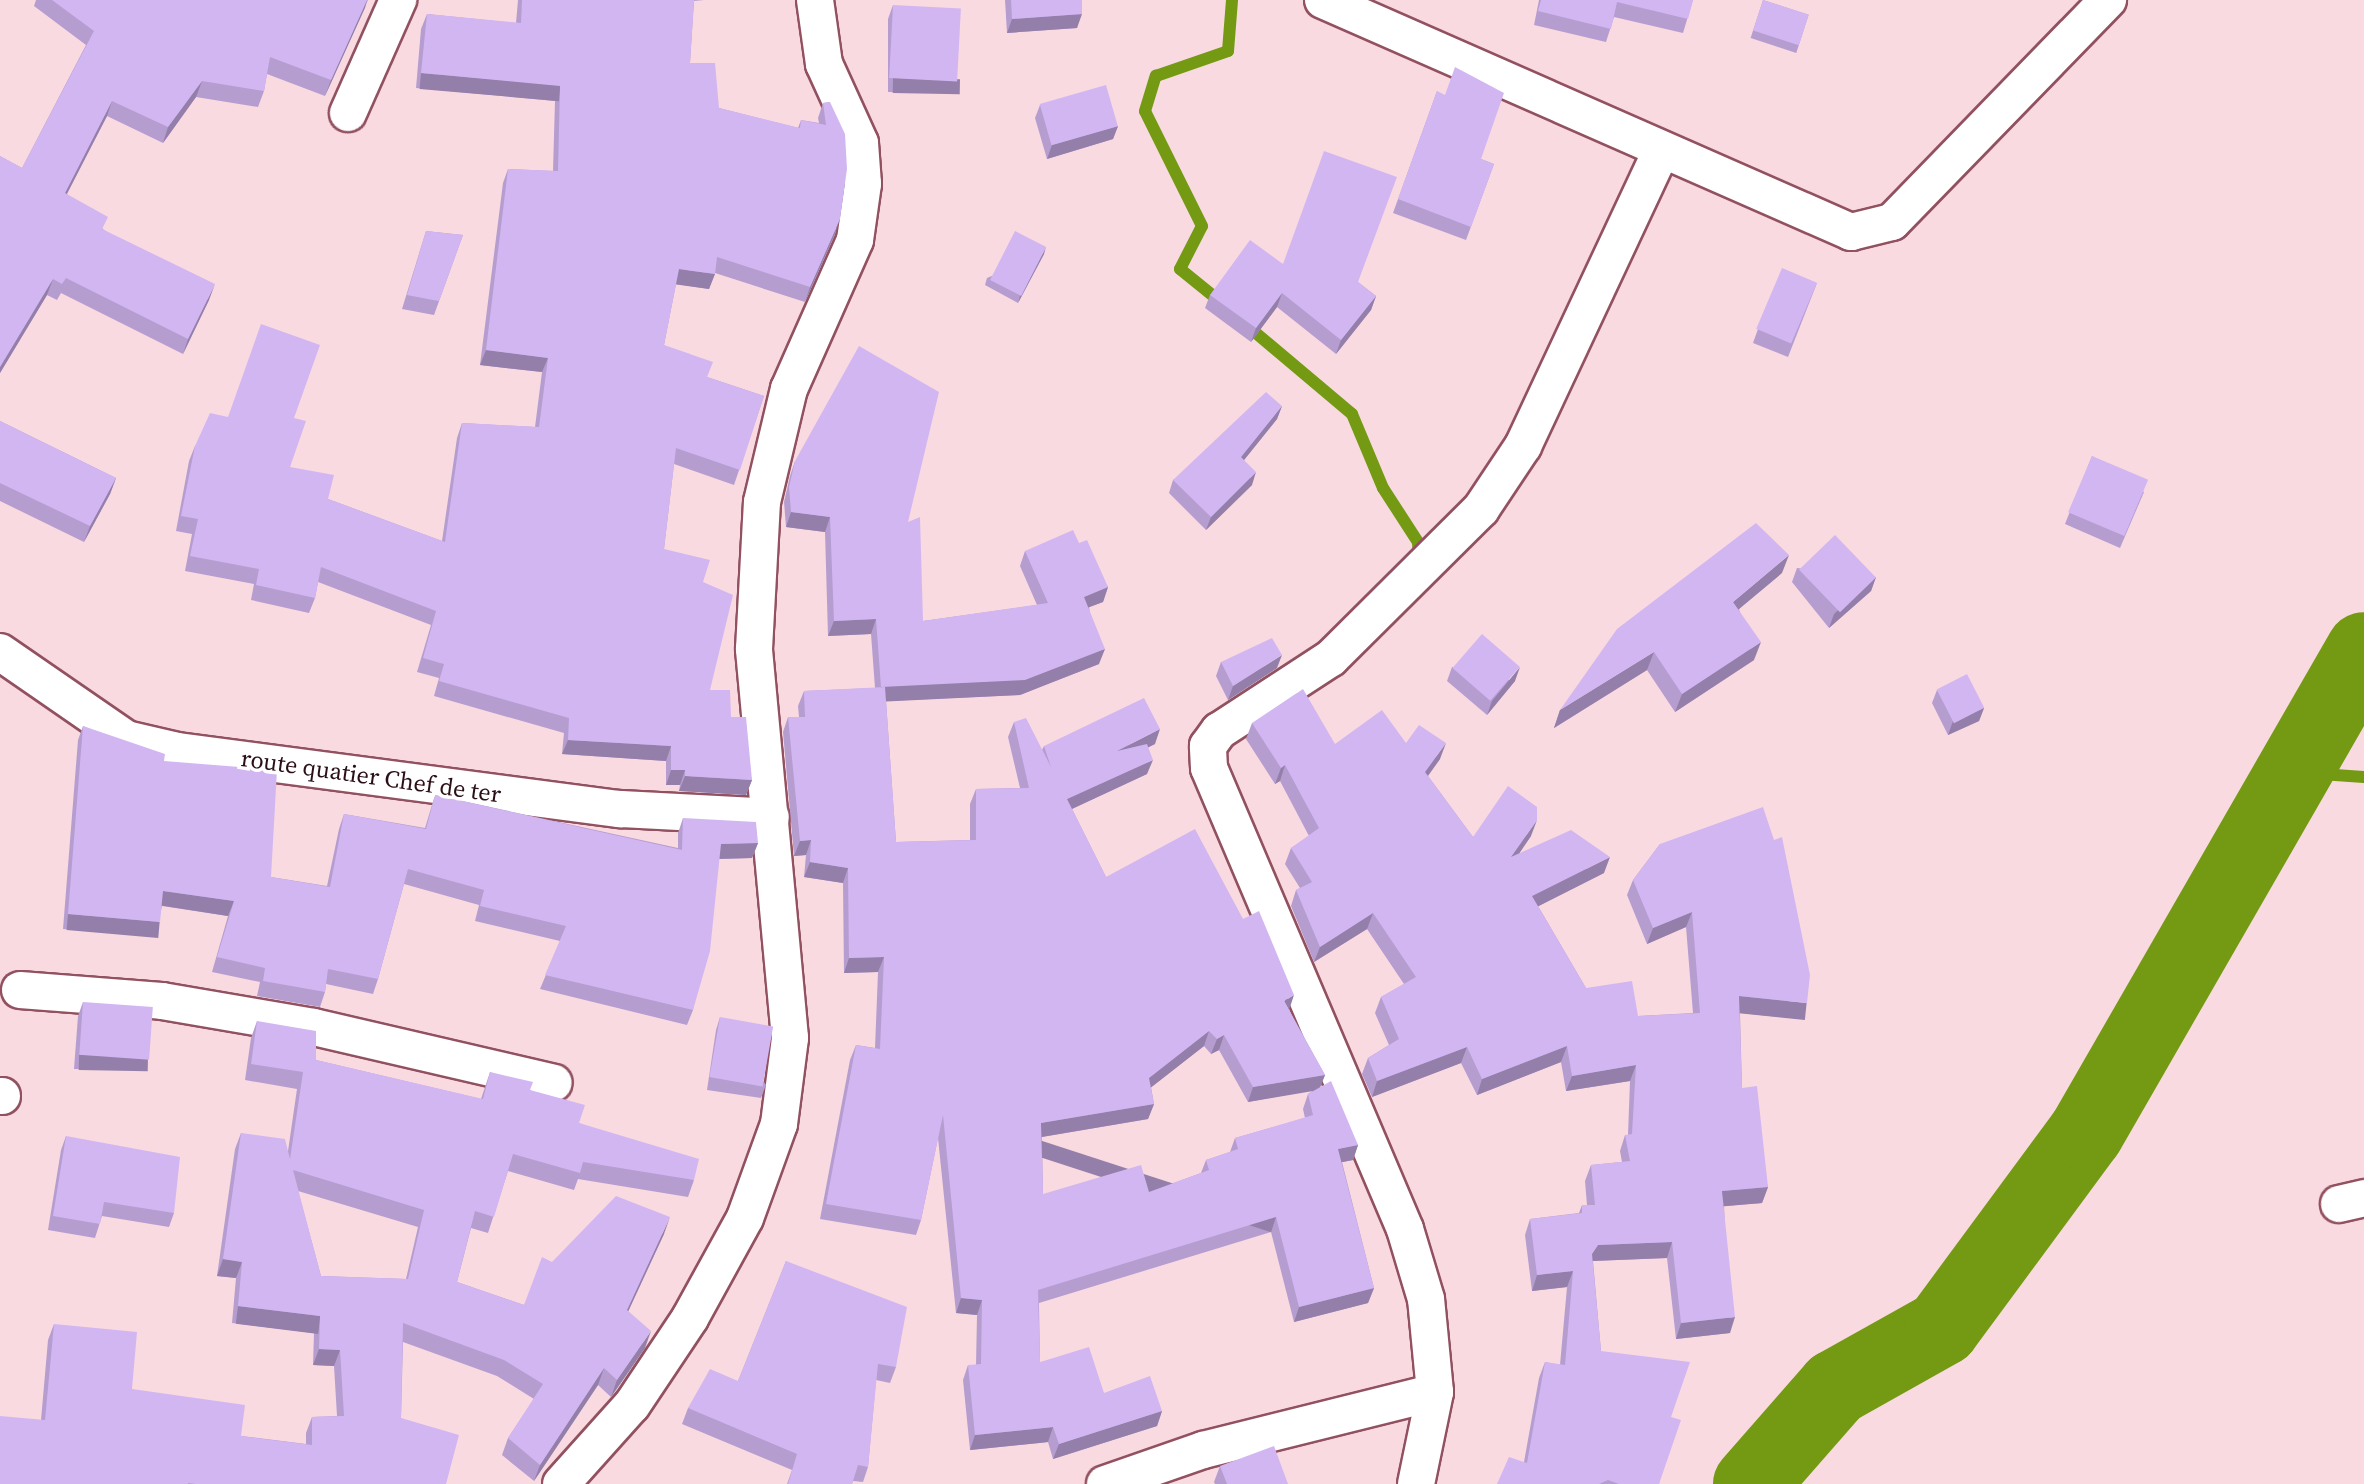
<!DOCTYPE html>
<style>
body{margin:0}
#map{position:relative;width:2364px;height:1484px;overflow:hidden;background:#f9dae0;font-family:"Source Serif 4",serif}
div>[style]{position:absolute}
.stream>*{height:12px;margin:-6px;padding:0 6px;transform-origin:6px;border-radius:6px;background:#739a12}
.river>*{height:76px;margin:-38px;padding:0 38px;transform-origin:38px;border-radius:38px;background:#739a12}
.roads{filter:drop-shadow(2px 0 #925160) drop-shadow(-2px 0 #925160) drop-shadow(0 2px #925160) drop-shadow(0 -2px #925160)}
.street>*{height:36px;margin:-18px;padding:0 18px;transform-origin:18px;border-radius:18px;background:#fff}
.wall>*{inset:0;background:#b59dd0;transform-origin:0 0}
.shaded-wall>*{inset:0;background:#937fa9;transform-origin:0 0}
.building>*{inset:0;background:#d2b6f2;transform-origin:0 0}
span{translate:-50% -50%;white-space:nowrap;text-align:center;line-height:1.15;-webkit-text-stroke:7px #fff;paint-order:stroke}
.street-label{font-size:24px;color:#2a1016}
</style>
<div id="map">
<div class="stream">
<i style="left:1222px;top:303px;width:54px;rotate:-141deg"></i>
<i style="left:1180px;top:269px;width:48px;rotate:-62.9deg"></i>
<i style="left:1202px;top:226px;width:128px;rotate:-116.4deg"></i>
<i style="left:1145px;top:111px;width:37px;rotate:-73deg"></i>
<i style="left:1156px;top:76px;width:76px;rotate:-19.1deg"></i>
<i style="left:1228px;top:51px;width:51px;rotate:-85.5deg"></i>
<i style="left:1244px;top:323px;width:141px;rotate:40.1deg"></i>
<i style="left:1352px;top:414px;width:80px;rotate:67.3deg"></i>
<i style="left:1383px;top:488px;width:64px;rotate:57.1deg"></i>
<i style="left:1418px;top:542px;width:19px;rotate:87deg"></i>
<i style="left:2292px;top:772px;width:72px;rotate:4deg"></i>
</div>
<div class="river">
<i style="left:1751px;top:1484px;width:128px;rotate:-48.8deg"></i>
<i style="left:1835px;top:1388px;width:123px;rotate:-29.3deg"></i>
<i style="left:1942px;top:1328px;width:242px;rotate:-53.6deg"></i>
<i style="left:2086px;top:1133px;width:557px;rotate:-60.08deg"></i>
</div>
<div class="roads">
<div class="street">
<i style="left:1323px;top:0;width:577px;rotate:23.72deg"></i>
<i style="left:1851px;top:232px;width:42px;rotate:-13.7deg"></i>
<i style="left:1892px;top:222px;width:310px;rotate:-45.8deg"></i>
<i style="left:348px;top:113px;width:124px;rotate:-66.1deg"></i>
<i style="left:0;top:652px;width:153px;rotate:34.6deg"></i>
<i style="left:126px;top:739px;width:52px;rotate:13.2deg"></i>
<i style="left:177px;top:751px;width:447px;rotate:7.5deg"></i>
<i style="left:620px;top:809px;width:151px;rotate:3deg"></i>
<i style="left:20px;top:990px;width:142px;rotate:4.4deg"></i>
<i style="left:162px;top:1001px;width:154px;rotate:9.7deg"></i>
<i style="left:314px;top:1027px;width:246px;rotate:13.1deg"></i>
<i style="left:0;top:1096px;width:2px"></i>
<i style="left:2339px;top:1204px;width:26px;rotate:-13deg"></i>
<i style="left:561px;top:1484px;width:106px;rotate:-48.1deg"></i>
<i style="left:632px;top:1405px;width:105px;rotate:-56.3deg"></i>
<i style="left:690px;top:1318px;width:114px;rotate:-61.2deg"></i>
<i style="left:745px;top:1218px;width:100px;rotate:-70.1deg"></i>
<i style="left:779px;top:1124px;width:87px;rotate:-82.7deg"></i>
<i style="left:790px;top:1038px;width:391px;rotate:-95.3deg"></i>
<i style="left:754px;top:649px;width:147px;rotate:-86.9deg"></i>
<i style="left:762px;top:502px;width:116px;rotate:-76.6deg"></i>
<i style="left:789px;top:389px;width:163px;rotate:-66.1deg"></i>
<i style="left:855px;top:240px;width:57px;rotate:-81.9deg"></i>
<i style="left:863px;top:184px;width:41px;rotate:-94.2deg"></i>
<i style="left:860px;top:143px;width:87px;rotate:-114.5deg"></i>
<i style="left:824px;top:64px;width:65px;rotate:-98deg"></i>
<i style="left:1105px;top:1484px;width:104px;rotate:-19.1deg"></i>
<i style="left:1203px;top:1450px;width:239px;rotate:-14deg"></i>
<i style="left:1416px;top:1484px;width:94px;rotate:-78.3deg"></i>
<i style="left:1435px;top:1392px;width:93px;rotate:-95.5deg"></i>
<i style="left:1426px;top:1299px;width:73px;rotate:-106.7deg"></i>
<i style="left:1405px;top:1229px;width:501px;rotate:-113.03deg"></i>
<i style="left:1209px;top:768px;width:22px;rotate:-93deg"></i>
<i style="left:1208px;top:746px;width:19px;rotate:-54deg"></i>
<i style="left:1219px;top:731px;width:134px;rotate:-33.1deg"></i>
<i style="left:1331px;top:658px;width:211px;rotate:-44.8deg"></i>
<i style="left:1481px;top:509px;width:76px;rotate:-56.3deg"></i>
<i style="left:1523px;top:446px;width:326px;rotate:-64.9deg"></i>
</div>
</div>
<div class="wall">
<i style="clip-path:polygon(36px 0,368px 0,325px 96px,267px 74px,264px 91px,258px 107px,196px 97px,163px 143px,107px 116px,67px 194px,104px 230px,209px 300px,183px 354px,61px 293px,57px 300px,47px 295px,0 373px,0 156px,22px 168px,86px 45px,34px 6px)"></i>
<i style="clip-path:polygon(518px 0,704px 0,694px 1px,690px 63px,719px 108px,798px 128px,801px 120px,819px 123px,818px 118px,823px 103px,830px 102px,835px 234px,805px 302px,715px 273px,709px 289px,676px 284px,664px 345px,707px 377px,764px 396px,734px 485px,674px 464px,664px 549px,703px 582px,710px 690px,731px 717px,752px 780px,746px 795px,679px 791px,680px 785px,666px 785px,666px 761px,562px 754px,564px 733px,434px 696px,439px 678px,417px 672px,431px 625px,318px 582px,315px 598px,309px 613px,251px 600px,254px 584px,185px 571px,192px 534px,176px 531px,189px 461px,195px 446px,227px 417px,294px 418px,290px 467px,328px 499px,442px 541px,457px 438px,462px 423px,535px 427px,542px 372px,480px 365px,503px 183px,508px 169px,553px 171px,555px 101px,416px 88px,421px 29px,427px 14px,516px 23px)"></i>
<i style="clip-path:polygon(1005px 0,1082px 0,1077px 28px,1007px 33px)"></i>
<i style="clip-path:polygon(1539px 0,1693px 0,1683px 33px,1614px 17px,1606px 42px,1534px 25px)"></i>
<i style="left:1763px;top:0;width:48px;height:40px;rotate:18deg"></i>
<i style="clip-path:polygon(893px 5px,955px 93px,888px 92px,888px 19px)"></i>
<i style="clip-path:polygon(1437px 91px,1481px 159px,1494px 164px,1466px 240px,1393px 213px)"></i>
<i style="clip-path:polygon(1040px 105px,1118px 126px,1113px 139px,1047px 159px,1035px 118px)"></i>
<i style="clip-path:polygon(426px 231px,463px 235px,434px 315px,402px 309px)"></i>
<i style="clip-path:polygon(1044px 254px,1018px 303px,985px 285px,987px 278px)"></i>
<i style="clip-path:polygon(1283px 264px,1358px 282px,1376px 296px,1371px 310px,1336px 354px,1277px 307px,1251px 342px,1205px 308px,1210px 295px)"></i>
<i style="clip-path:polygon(1817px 283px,1788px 357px,1753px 343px,1758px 329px)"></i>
<i style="clip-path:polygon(1282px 406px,1277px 419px,1244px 460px,1252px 485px,1206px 530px,1169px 493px,1173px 480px)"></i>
<i style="clip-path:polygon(0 421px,116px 478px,110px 494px,84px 542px,0 501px)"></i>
<i style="clip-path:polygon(2092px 456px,2144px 492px,2120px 548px,2065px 524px)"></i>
<i style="clip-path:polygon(evenodd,795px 461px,908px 522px,923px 621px,1037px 605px,1020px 566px,1025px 551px,1079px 543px,1108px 587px,1103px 602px,1089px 607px,1099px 664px,1020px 695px,886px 701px,896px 842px,970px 840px,970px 804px,976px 789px,1020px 788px,1008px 737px,1014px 722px,1042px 750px,1044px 746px,1155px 744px,1148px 747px,1147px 774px,1072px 809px,1106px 877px,1289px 1010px,1325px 1075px,1320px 1087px,1358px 1145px,1353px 1160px,1342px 1162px,1374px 1288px,1368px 1303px,1294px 1322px,1271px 1232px,1039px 1303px,1040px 1362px,1104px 1393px,1162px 1411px,1157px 1426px,1053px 1459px,1048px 1442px,970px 1450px,963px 1380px,968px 1365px,976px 1365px,977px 1315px,956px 1313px,938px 1138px,921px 1220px,916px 1235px,820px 1219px,850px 1060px,856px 1045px,875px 1048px,878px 972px,844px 973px,843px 883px,804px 877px,806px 855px,794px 856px,783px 732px,788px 717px,799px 717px,798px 706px,804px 691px,875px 688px,871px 634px,828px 636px,825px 532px,786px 527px,784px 502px,790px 476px,795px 461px,1204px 1046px,1211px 1054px,1219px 1050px,1248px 1102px,1314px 1090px,1308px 1094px,1303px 1109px,1305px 1118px,1235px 1138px,1230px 1152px,1206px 1160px,1201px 1173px,1149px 1192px,1043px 1194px,1042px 1137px,1148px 1119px,1154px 1104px,1151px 1087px,1204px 1046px)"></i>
<i style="clip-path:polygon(1797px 568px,1876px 577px,1871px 591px,1829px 628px,1792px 582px)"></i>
<i style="clip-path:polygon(1782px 573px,1739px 609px,1754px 660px,1675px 712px,1647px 670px,1554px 728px,1560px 710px)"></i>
<i style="clip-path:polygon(1221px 662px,1277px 668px,1228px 700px,1216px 676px)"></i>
<i style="clip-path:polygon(1452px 667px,1515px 681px,1487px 715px,1447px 681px)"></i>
<i style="clip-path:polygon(1937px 690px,1984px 708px,1979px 721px,1948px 735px,1932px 703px)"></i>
<i style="clip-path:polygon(1252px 723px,1335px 744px,1406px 743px,1440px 759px,1428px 776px,1473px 837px,1531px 836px,1519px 853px,1604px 873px,1538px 906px,1586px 988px,1638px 1016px,1693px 1013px,1686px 927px,1647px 944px,1627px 895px,1633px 880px,1660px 844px,1801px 1019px,1740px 1013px,1742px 1088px,1768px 1187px,1762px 1203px,1724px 1206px,1730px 1333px,1676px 1339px,1667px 1258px,1593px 1261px,1601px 1351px,1671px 1417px,1659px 1484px,1497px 1484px,1524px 1462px,1539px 1378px,1545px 1362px,1560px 1365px,1567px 1287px,1532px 1291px,1525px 1235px,1530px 1219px,1579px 1213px,1582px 1205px,1587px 1205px,1585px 1181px,1591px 1165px,1622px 1162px,1620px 1151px,1625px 1135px,1628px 1135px,1630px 1081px,1566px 1091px,1561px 1062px,1477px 1095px,1461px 1063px,1372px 1097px,1362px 1074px,1368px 1058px,1389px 1045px,1375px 1013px,1381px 997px,1404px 984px,1367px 929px,1314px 962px,1291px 906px,1296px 890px,1300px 888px,1285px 864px,1291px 848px,1309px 836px,1280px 781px,1275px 784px,1246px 739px)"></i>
<i style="clip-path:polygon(83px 726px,164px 761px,271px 877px,327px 886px,339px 829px,344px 814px,425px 828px,435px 795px,678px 848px,678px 833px,683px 818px,758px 843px,752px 858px,719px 859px,693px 1010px,687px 1025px,540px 989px,560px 941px,475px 921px,479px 905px,404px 884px,378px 979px,373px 994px,326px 984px,325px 992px,320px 1007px,257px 996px,260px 982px,212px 972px,228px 916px,162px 906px,155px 937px,63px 929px,78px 740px)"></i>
<i style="clip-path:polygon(83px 1002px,143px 1070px,74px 1069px,78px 1016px)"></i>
<i style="clip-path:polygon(720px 1017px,766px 1085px,761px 1098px,707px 1090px,716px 1030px)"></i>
<i style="clip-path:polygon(evenodd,257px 1021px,316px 1060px,481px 1099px,490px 1072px,530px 1090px,579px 1123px,694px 1180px,688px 1197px,578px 1179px,574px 1190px,508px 1171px,488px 1233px,471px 1228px,457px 1282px,524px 1305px,552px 1262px,664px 1234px,628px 1311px,645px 1348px,611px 1397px,598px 1385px,534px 1481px,502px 1455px,508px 1438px,534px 1399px,497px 1376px,403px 1342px,401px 1418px,446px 1484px,0 1484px,41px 1420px,48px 1340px,54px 1324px,132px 1389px,241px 1436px,306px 1444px,306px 1433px,312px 1417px,337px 1416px,334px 1366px,313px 1365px,314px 1333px,232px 1323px,236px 1278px,217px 1276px,235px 1149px,241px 1133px,288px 1151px,297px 1089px,245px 1080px,251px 1038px,257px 1021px,298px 1191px,418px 1227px,406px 1279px,321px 1276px,298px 1191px)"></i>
<i style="clip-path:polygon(66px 1136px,174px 1213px,169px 1227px,102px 1216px,95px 1238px,48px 1230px,61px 1150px)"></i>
<i style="clip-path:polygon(786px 1261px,896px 1367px,890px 1383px,876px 1380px,868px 1467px,863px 1482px,853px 1481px,852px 1484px,787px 1484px,792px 1470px,682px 1424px,688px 1408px,738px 1381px)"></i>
<i style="clip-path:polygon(1220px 1466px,1288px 1484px,1215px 1484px,1214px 1482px)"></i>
</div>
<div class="shaded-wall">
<i style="clip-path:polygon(367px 0,365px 8px,325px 96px,331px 80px)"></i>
<i style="clip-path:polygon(1082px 14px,1077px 28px,1007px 33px,1012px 19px)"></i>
<i style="left:421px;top:73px;width:140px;height:16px;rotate:5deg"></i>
<i style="left:893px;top:78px;width:67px;height:15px;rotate:1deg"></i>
<i style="clip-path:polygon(202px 81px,196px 97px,163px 143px,168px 127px)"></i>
<i style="clip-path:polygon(112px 101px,107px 116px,59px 209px,65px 193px)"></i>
<i style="clip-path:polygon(1118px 126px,1113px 139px,1047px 159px,1052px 145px)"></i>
<i style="clip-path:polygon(840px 219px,835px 234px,805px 302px,810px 287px)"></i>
<i style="clip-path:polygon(1046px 247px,1044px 254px,1018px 303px,1020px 296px)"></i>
<i style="clip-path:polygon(679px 269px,715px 274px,709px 289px,673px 284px)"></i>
<i style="clip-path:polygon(53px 279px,47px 295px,0 373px,0 367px)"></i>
<i style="clip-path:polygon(215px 284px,209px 300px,183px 354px,188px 339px)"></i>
<i style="clip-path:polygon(1282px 293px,1277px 307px,1251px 342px,1256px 328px)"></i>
<i style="clip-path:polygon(1376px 296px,1371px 310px,1336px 354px,1341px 340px)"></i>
<i style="clip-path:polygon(486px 350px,548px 358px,542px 372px,480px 365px)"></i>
<i style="clip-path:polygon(1282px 406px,1277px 419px,1236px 470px,1241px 457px)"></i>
<i style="clip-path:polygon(1256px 472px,1252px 485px,1206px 530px,1211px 517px)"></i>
<i style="clip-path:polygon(116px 478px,110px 494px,84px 542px,90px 526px)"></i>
<i style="clip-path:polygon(791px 512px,830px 517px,825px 532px,786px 527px)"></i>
<i style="clip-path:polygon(1789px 555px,1782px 573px,1727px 619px,1733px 602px)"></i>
<i style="clip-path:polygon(1876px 577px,1871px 591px,1829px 628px,1834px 614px)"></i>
<i style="clip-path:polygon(1108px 587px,1103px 602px,1079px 611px,1084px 597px)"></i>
<i style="clip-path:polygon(876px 619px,871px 634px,828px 636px,834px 621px)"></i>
<i style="clip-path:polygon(1761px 642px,1754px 660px,1675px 712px,1682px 694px)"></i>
<i style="clip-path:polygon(1105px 649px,1099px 664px,1020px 695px,876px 702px,881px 687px)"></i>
<i style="clip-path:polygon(1654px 652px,1647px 670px,1554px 728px,1560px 710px)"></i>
<i style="clip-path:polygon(1282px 655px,1277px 668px,1228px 700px,1233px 686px)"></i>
<i style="clip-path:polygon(1520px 667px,1515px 681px,1487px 715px,1492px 701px)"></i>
<i style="clip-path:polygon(1984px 708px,1979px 721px,1948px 735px,1953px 721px)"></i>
<i style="clip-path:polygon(1160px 729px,1155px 744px,1112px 766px,1117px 751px)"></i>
<i style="clip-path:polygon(568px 740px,671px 746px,666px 761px,562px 754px)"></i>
<i style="clip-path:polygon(1446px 743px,1440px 759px,1419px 788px,1425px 772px)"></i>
<i style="clip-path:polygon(1153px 760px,1147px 774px,1061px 814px,1067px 799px)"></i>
<i style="clip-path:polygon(1285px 765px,1280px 781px,1275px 784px,1281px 768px)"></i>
<i style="clip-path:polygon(671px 770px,685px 770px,680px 785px,666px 785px)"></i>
<i style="clip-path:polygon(685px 776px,752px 780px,746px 795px,679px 791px)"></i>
<i style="clip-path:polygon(1537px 820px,1531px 836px,1506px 873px,1511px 857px)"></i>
<i style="clip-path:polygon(811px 840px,806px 855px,794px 856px,800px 841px)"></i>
<i style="clip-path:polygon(758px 843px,752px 858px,715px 859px,721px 844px)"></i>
<i style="clip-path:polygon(1610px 857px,1604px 873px,1527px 912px,1532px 896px)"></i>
<i style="clip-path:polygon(810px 862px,848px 868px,843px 883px,804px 877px)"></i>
<i style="clip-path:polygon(163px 891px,234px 901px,228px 916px,158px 905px)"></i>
<i style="clip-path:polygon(1692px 912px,1686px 927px,1647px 944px,1653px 928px)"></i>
<i style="clip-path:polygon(1373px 913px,1367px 929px,1314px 962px,1320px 947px)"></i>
<i style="left:68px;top:914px;width:92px;height:16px;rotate:5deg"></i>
<i style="clip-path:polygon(884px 957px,878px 972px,844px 973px,849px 958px)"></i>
<i style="clip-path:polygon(1294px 995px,1289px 1010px,1284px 1001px)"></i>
<i style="left:1739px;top:996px;width:68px;height:17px;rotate:6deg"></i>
<i style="clip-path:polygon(1209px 1031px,1204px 1046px,1144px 1093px,1149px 1078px)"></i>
<i style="clip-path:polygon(1224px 1035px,1219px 1050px,1211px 1054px,1217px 1039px)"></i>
<i style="clip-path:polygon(1567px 1046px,1561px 1062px,1477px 1095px,1482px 1079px)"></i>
<i style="clip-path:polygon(1467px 1047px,1461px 1063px,1372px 1097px,1377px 1081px)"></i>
<i style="left:79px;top:1055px;width:69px;height:15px;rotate:1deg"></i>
<i style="clip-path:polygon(1636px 1065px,1630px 1081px,1566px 1091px,1572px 1076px)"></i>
<i style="clip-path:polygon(1325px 1075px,1319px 1090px,1248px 1102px,1253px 1087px)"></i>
<i style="clip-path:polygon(1154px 1104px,1148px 1119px,1036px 1138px,1041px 1123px)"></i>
<i style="clip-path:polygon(1358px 1145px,1353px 1160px,1333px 1164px,1338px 1149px)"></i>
<i style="clip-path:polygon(1768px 1187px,1762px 1203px,1716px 1207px,1722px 1191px)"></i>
<i style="clip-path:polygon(670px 1217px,664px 1234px,621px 1327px,627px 1310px)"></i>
<i style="left:1276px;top:1217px;width:16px;height:249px;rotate:108deg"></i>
<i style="clip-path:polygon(1672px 1242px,1667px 1258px,1592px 1261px,1592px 1254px,1598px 1245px)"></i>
<i style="clip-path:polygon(223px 1259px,242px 1262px,236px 1278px,217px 1276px)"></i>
<i style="clip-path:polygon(1573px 1271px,1567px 1287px,1532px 1291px,1537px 1275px)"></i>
<i style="clip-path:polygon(1374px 1288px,1368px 1303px,1294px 1322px,1299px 1307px)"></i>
<i style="clip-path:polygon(961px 1298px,982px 1300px,977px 1315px,956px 1313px)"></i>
<i style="left:238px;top:1306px;width:83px;height:18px;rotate:7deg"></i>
<i style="clip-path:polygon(1735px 1317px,1730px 1333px,1676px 1339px,1681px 1323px)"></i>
<i style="clip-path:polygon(651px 1331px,645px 1348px,611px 1397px,617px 1380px)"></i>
<i style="clip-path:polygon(319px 1349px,340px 1350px,334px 1366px,313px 1365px)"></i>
<i style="clip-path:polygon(604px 1368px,598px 1385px,534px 1481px,540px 1465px)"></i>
<i style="clip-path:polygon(1162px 1411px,1157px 1426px,1053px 1459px,1059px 1444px)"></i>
<i style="clip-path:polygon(1053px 1427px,1048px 1442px,970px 1450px,975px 1435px)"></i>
</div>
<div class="building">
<i style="clip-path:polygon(52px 0,367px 0,331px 80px,270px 57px,264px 91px,202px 81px,168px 127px,112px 101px,65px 193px,108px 217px,102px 229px,215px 284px,188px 339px,66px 278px,62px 284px,53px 279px,0 367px,0 156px,22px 168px,94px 31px)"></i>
<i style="clip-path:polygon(522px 0,694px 0,690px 63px,715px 63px,719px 108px,800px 128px,801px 120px,826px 125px,823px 103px,830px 102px,845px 134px,847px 169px,840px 219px,810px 287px,717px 257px,715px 274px,679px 269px,664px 345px,713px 362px,707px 377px,764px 396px,740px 470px,676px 448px,664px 549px,710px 560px,703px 582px,733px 595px,710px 690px,730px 690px,731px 717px,746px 717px,752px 780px,685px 776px,685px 770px,671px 770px,671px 746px,568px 740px,569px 718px,439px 681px,444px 664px,423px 658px,436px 611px,321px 567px,315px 598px,256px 585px,259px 569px,190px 556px,198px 519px,181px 516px,195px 446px,210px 413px,228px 417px,261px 324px,320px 345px,294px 418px,306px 421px,290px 467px,334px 475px,328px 499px,445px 542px,462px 423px,539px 427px,548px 358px,486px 350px,508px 169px,558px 171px,560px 86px,421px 73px,427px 14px,521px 23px)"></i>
<i style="clip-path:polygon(1011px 0,1082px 0,1082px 14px,1012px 19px)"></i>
<i style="clip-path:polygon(1541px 0,1693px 0,1688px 19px,1617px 2px,1611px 29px,1538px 11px)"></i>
<i style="left:1763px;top:0;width:48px;height:32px;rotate:18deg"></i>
<i style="left:893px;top:5px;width:68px;height:73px;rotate:3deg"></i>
<i style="clip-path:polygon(1455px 67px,1504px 93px,1481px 159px,1494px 164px,1471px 227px,1398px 199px,1437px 91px,1445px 95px)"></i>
<i style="left:1106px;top:85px;width:43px;height:69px;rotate:74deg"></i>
<i style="clip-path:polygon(1324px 151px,1397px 177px,1358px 282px,1376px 296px,1341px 340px,1282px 293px,1256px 328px,1210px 295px,1250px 240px,1283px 264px)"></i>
<i style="clip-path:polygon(426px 231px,463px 235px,439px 301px,407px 295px)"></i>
<i style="left:1015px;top:231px;width:35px;height:55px;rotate:27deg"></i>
<i style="left:1782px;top:268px;width:38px;height:66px;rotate:23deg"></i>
<i style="clip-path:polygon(859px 346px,939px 392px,908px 522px,920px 517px,923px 621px,1048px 603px,1025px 551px,1073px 530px,1079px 543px,1087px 540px,1108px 587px,1084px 597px,1105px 649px,1025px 680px,881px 687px,876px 619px,834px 621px,830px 517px,791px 512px,789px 487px,795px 461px)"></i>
<i style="clip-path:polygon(1266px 392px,1282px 406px,1241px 457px,1256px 472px,1211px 517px,1173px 480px)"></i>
<i style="clip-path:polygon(0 421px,116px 478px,90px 526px,0 483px)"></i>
<i style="left:2092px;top:456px;width:61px;height:61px;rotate:23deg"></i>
<i style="clip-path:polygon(1756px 523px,1789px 555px,1733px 602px,1761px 642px,1682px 694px,1654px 652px,1560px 710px,1617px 629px)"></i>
<i style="left:1835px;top:535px;width:59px;height:50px;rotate:46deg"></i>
<i style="left:1482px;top:634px;width:50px;height:45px;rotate:41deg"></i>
<i style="clip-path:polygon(1272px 638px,1282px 655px,1233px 686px,1221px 662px)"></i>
<i style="left:1967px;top:674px;width:38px;height:34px;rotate:63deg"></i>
<i style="clip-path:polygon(885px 687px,896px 842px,976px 840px,976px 789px,1029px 788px,1014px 722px,1026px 718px,1051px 767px,1044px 746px,1144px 698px,1160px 729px,1117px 751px,1147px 744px,1153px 760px,1067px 799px,1106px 877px,1195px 829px,1243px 919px,1259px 911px,1294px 995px,1284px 1001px,1325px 1075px,1253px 1087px,1224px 1035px,1217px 1039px,1209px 1031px,1149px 1078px,1154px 1104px,1041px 1123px,1043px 1194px,1141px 1165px,1149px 1192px,1209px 1170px,1206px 1160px,1238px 1149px,1235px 1138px,1313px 1115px,1308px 1094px,1331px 1081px,1358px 1145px,1338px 1149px,1374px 1288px,1299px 1307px,1276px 1217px,1038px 1290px,1040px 1362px,1089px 1347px,1104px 1393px,1150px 1376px,1162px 1411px,1059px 1444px,1053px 1427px,975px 1435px,968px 1365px,981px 1364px,982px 1300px,961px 1298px,943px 1115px,921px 1220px,826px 1204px,856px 1045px,880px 1049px,884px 957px,849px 958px,848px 868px,810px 862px,811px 840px,800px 841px,788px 717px,805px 717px,804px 691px)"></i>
<i style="clip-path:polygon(1303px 689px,1335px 744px,1382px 710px,1406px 743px,1419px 725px,1446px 743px,1425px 772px,1473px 837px,1508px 786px,1537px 807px,1537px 820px,1511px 857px,1571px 830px,1610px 857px,1532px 896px,1586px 988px,1632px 981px,1638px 1016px,1700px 1013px,1692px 912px,1653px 928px,1633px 880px,1660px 844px,1763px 807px,1774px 840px,1782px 837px,1810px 975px,1807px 1003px,1739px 996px,1742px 1088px,1757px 1086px,1768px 1187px,1722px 1191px,1735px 1317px,1681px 1323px,1672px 1242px,1598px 1245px,1592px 1254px,1601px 1351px,1690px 1362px,1671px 1417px,1681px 1420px,1659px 1484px,1619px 1484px,1608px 1480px,1599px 1484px,1497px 1484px,1509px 1457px,1527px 1463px,1545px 1362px,1565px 1365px,1573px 1271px,1537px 1275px,1530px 1219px,1582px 1213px,1582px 1205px,1595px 1205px,1591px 1165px,1630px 1161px,1625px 1135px,1632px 1134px,1636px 1065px,1572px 1076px,1567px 1046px,1482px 1079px,1467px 1047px,1377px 1081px,1368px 1058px,1399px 1039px,1381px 997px,1416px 977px,1373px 913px,1320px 947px,1296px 890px,1312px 882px,1291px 848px,1319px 828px,1285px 765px,1281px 768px,1252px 723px)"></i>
<i style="clip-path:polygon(83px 726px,165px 754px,164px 761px,277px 770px,271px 877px,330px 887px,344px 814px,426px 829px,435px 795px,682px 850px,683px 818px,756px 822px,758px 843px,721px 844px,710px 951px,693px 1010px,545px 975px,566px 926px,480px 906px,484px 890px,408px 869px,378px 979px,328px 969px,325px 992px,263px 981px,265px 968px,217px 957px,234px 901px,163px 891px,160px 922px,68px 914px)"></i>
<i style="left:83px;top:1002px;width:70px;height:53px;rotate:4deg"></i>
<i style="left:720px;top:1017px;width:54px;height:61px;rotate:10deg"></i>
<i style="clip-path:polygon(evenodd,257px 1021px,316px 1031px,316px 1060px,483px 1099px,490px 1072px,533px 1082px,530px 1090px,585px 1105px,579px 1123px,699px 1159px,694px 1180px,583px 1162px,580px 1173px,513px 1154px,494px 1217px,475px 1211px,457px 1282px,524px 1305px,542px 1257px,552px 1262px,616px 1196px,670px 1217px,627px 1310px,651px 1331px,617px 1380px,604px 1368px,540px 1465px,508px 1438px,543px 1384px,504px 1360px,403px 1323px,401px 1418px,459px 1435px,446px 1484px,196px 1484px,188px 1483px,188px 1484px,0 1484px,0 1416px,45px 1420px,54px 1324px,137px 1332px,132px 1389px,245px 1405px,241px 1436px,312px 1445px,312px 1417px,344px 1416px,340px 1350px,319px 1349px,320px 1316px,238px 1306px,242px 1262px,223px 1259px,241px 1133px,285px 1139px,290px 1159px,303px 1072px,251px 1064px,257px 1021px,293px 1170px,424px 1210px,408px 1279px,321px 1276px,293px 1170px)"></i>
<i style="clip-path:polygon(66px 1136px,180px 1157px,174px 1213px,104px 1202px,100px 1224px,53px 1216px)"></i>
<i style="clip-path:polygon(786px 1261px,907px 1307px,896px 1367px,878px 1364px,868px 1467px,858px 1465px,852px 1484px,788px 1484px,797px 1454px,688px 1408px,710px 1369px,738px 1381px)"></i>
<i style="clip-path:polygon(1274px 1446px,1288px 1484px,1227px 1484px,1220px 1466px)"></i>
</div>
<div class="street-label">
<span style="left:371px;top:776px;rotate:8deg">route quatier Chef de ter</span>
</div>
</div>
